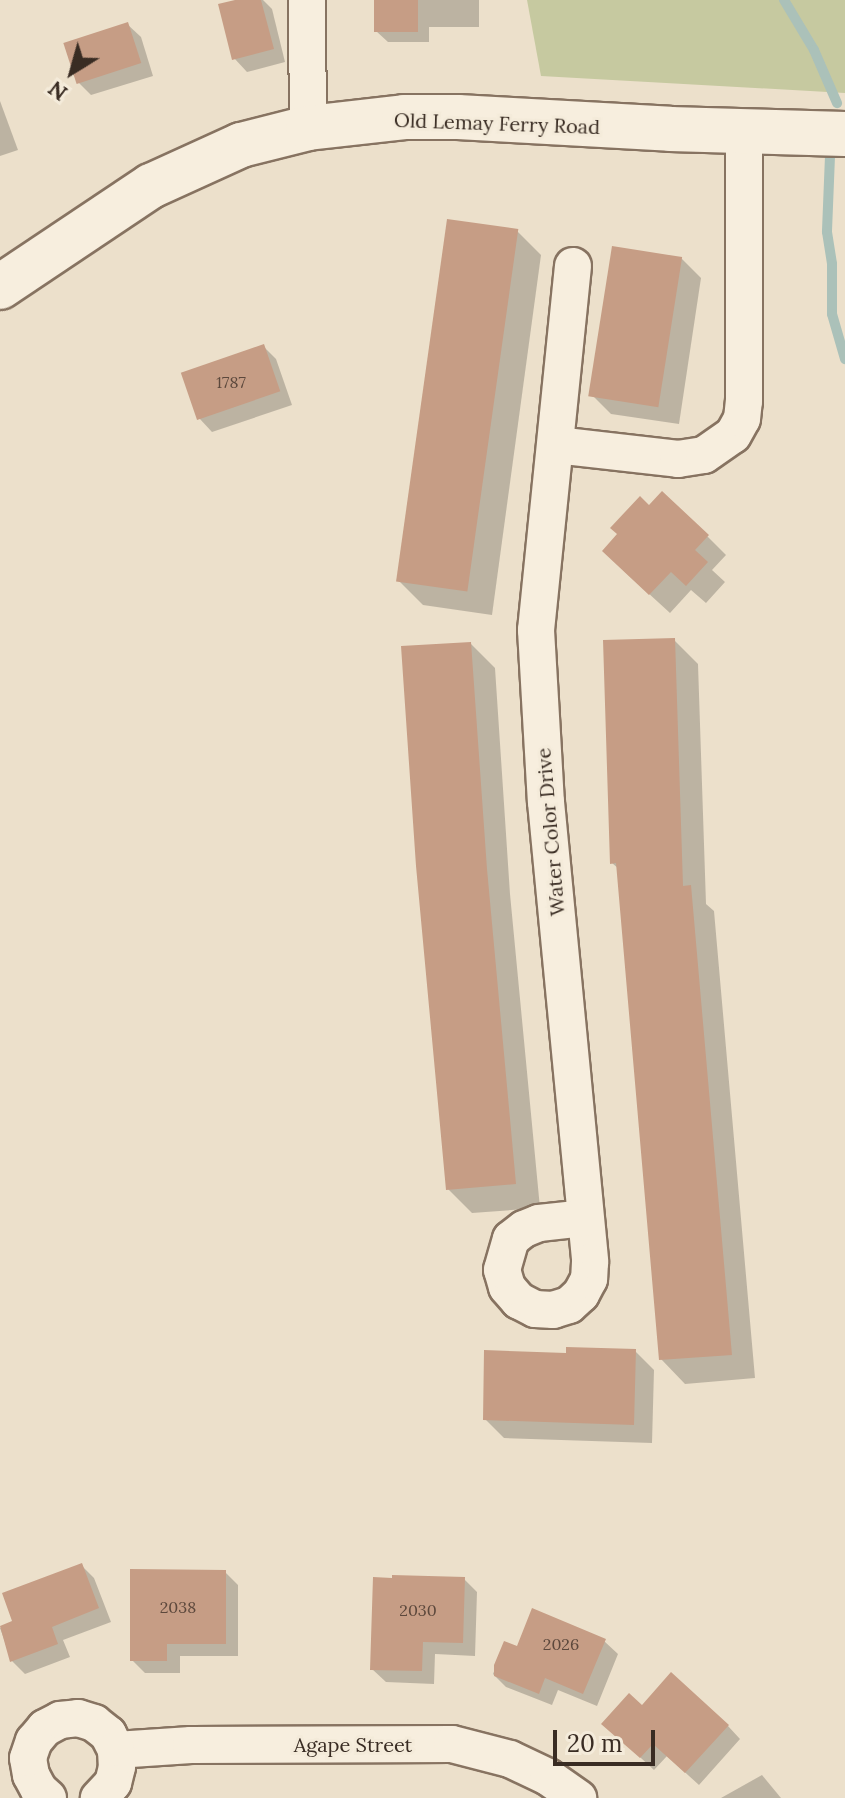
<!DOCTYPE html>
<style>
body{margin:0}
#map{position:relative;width:845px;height:1798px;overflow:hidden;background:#ece0cb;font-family:Lora,serif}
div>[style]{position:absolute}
.green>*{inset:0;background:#c6c9a0}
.shadow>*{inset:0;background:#0003}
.stream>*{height:10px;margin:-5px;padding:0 5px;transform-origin:5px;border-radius:5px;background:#abc1b9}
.building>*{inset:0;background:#c69d85;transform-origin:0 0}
.roads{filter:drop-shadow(2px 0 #877361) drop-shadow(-2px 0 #877361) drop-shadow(0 2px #877361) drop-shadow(0 -2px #877361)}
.minor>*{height:36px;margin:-18px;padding:0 18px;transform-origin:18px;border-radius:18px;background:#f7eede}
.secondary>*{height:44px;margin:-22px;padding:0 22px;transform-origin:22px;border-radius:22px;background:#f7eede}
span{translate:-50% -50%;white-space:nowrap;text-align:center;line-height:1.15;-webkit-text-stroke:6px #f4ebda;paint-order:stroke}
.number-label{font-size:16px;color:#5c483c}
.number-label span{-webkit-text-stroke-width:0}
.street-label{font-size:20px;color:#392c23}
.north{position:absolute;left:32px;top:32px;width:80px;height:80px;-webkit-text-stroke:6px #f4ebda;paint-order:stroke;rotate:217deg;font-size:22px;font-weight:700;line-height:32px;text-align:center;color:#392c23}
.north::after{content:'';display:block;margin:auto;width:28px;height:36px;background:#392c23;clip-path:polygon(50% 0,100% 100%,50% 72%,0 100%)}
.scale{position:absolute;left:553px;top:1730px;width:102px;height:36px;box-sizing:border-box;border:4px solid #392c23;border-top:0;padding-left:10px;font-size:24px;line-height:28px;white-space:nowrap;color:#392c23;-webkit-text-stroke:6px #f4ebda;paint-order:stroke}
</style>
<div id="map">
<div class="green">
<i style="clip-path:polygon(527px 0,845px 0,845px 93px,541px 76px)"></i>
</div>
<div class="shadow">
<i style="clip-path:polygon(243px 0,263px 0,272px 9px,285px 62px,247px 72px,234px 58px)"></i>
<i style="clip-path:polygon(376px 0,479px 0,479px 27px,429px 27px,429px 42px,388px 42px,376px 31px)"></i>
<i style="clip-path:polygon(127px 24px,141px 37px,153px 76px,91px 95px,78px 82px)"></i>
<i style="clip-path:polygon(0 101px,18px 150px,0 156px)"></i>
<i style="clip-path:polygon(517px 231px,541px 255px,492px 615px,423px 605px,399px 581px)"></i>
<i style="clip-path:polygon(681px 258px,701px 278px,679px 424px,611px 414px,592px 395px)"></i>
<i style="clip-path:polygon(263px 346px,276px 359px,292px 405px,212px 432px,199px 418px)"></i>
<i style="clip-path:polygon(649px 508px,707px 536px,726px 555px,712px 570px,725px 582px,706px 603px,691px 590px,670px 613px,623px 570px,619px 535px)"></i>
<i style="clip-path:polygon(674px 640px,698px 664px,706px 904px,714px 911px,755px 1378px,685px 1384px,661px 1359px,619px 869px,612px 863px)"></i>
<i style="clip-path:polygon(471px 644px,495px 668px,510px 894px,540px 1208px,472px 1213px,448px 1189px)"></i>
<i style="clip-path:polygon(635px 1351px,654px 1370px,652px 1443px,504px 1438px,485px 1419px,568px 1355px)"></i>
<i style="clip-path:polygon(81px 1565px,94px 1578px,111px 1622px,63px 1640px,70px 1657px,25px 1674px,12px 1661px,0 1628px,15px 1623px)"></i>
<i style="clip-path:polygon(225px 1572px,238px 1585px,238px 1656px,180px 1656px,180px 1673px,145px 1673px,132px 1660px)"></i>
<i style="clip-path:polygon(464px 1579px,477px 1592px,475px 1656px,435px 1654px,434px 1684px,386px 1682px,372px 1669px)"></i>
<i style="clip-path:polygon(604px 1641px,618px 1654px,597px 1706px,558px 1690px,552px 1705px,506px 1687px,493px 1674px,505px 1644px,518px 1649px)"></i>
<i style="clip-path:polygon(642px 1707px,728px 1726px,740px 1739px,699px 1785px,667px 1756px,654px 1770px,617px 1736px)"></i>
<i style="clip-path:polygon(762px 1775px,781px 1798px,721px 1798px)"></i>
</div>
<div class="stream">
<i style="left:784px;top:0;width:58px;rotate:59deg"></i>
<i style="left:814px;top:50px;width:58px;rotate:66.5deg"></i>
<i style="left:830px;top:156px;width:76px;rotate:92.3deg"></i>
<i style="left:827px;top:232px;width:32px;rotate:81deg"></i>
<i style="left:832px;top:264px;width:50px;rotate:90deg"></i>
<i style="left:832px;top:314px;width:47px;rotate:73.9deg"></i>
</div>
<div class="building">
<i style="clip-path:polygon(235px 0,261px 0,274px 49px,232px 60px,218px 4px)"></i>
<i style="left:374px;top:0;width:44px;height:32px"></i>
<i style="left:128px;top:22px;width:43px;height:68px;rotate:72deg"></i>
<i style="left:447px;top:219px;width:72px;height:366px;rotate:8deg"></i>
<i style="left:612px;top:246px;width:71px;height:152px;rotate:9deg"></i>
<i style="left:264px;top:344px;width:50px;height:88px;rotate:71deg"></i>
<i style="clip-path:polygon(662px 491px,709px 535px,695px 550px,708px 562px,686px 586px,671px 572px,649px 595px,602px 551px,617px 534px,610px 528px,640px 496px,649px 505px)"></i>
<i style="clip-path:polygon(675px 638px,683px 886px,691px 885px,732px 1355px,659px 1360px,616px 863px,610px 864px,603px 640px)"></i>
<i style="clip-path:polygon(471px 642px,487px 869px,516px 1184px,446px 1190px,416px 866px,401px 646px)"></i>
<i style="clip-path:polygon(566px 1347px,636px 1349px,634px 1425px,483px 1420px,484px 1350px,566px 1353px)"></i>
<i style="clip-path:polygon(82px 1563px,99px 1608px,52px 1627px,58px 1644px,10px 1662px,0 1626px,12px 1621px,2px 1593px)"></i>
<i style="clip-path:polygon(130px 1569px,226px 1570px,226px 1644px,167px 1644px,167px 1661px,130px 1661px)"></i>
<i style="clip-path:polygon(392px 1575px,465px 1577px,463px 1643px,423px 1642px,422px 1671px,370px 1670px,373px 1577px,392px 1578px)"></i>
<i style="clip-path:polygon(532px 1608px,606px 1639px,583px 1694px,545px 1678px,539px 1694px,494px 1676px,494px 1665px,504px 1641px,517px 1646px)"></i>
<i style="clip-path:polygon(671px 1672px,729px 1725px,685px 1773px,653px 1744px,640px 1758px,601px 1724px,629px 1693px,642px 1705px)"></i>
</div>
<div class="roads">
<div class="minor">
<i style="left:307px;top:0;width:128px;rotate:89.6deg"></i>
<i style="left:573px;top:266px;width:366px;rotate:95.8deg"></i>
<i style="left:536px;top:630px;width:172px;rotate:86.7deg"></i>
<i style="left:546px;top:802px;width:462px;rotate:84.5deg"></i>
<i style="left:590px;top:1262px;width:17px;rotate:93deg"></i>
<i style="left:589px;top:1279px;width:17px;rotate:118deg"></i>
<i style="left:581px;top:1294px;width:16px;rotate:137deg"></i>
<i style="left:569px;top:1305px;width:17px;rotate:163deg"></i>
<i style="left:553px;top:1310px;width:18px;rotate:-177deg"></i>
<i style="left:535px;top:1309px;width:18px;rotate:-153deg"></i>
<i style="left:519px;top:1301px;width:18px;rotate:-131deg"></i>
<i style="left:507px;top:1287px;width:18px;rotate:-106deg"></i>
<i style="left:502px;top:1270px;width:32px;rotate:-74deg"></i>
<i style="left:511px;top:1239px;width:16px;rotate:-38deg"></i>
<i style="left:524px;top:1229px;width:16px;rotate:-22deg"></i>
<i style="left:539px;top:1223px;width:45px;rotate:-6.3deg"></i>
<i style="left:556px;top:445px;width:123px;rotate:6.5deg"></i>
<i style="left:678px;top:459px;width:26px;rotate:-9deg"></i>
<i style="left:704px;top:455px;width:35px;rotate:-35deg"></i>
<i style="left:733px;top:435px;width:18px;rotate:-61deg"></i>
<i style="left:742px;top:419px;width:18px;rotate:-84deg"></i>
<i style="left:744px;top:401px;width:269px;rotate:-90deg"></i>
<i style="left:116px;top:1750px;width:75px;rotate:-3.8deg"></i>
<i style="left:191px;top:1745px;width:261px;rotate:-0.2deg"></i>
<i style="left:452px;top:1744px;width:60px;rotate:14.5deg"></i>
<i style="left:510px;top:1759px;width:42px;rotate:25.3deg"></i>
<i style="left:548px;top:1777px;width:37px;rotate:35deg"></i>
<i style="left:48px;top:1798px;width:12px;rotate:-138deg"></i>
<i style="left:39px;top:1790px;width:17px;rotate:-118deg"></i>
<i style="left:31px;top:1775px;width:17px;rotate:-100deg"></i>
<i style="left:28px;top:1758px;width:18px;rotate:-71deg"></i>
<i style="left:34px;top:1741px;width:17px;rotate:-50deg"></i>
<i style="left:45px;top:1728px;width:17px;rotate:-28deg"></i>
<i style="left:60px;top:1720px;width:18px;rotate:-6deg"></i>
<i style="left:78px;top:1718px;width:17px;rotate:17deg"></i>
<i style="left:94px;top:1723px;width:18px;rotate:38deg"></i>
<i style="left:108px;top:1734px;width:18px;rotate:63deg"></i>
<i style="left:116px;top:1750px;width:17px;rotate:87deg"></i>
<i style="left:117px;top:1767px;width:16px;rotate:104deg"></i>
<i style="left:113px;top:1783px;width:21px;rotate:133deg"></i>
</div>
<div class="secondary">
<i style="left:0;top:287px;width:182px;rotate:-33.8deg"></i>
<i style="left:151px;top:186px;width:99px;rotate:-24.5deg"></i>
<i style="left:241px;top:145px;width:69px;rotate:-14.2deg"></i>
<i style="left:308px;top:128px;width:97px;rotate:-6.5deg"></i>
<i style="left:404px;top:117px;width:54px"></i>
<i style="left:458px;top:117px;width:212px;rotate:3.2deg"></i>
<i style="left:670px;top:129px;width:175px;rotate:1.6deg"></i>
</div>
</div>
<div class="number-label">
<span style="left:231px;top:382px">1787</span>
<span style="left:178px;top:1607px">2038</span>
<span style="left:418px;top:1610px">2030</span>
<span style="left:561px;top:1644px">2026</span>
</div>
<div class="street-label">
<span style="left:497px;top:123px;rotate:2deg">Old Lemay Ferry Road</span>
<span style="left:550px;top:832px;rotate:-95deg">Water Color Drive</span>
<span style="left:353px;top:1744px">Agape Street</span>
</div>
<div class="north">N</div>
<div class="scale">20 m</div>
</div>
